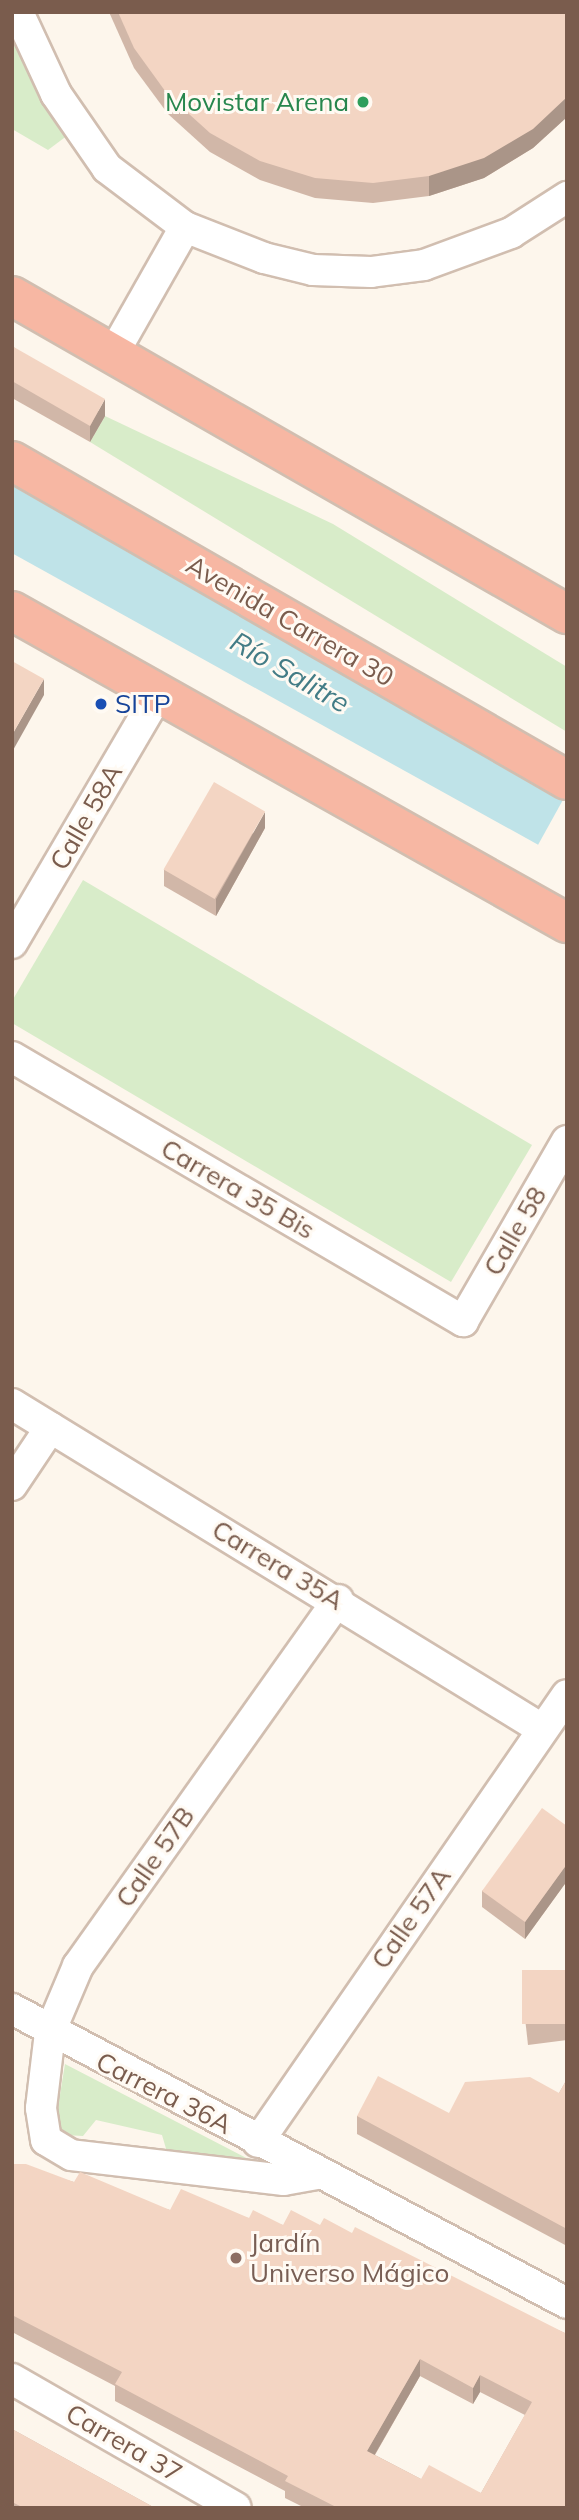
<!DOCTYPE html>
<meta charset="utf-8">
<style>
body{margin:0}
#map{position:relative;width:579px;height:2520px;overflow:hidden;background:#fdf6ec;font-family:Mulish,sans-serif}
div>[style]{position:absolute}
.green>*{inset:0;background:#d8ecc9}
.water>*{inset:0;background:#bfe3e8;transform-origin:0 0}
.roads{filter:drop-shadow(2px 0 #d1beb0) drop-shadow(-2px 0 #d1beb0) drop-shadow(0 2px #d1beb0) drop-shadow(0 -2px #d1beb0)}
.street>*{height:30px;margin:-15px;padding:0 15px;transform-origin:15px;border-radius:15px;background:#fff}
.highway>*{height:38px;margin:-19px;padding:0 19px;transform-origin:19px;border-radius:19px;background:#f7b7a3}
.wall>*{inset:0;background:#d1b7a8}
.shaded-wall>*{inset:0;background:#aa9588}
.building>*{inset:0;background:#f3d5c3;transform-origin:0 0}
.dots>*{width:19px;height:19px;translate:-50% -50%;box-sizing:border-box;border:4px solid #fffaf3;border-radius:50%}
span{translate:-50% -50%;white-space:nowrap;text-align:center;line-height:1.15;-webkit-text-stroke:6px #fffaf3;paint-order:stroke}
.leisure-label{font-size:26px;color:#27864d}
.right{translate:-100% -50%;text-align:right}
.street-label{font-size:26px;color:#7a5c4d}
.transit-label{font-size:26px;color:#164399}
.left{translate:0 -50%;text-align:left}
.education-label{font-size:26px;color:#785e54}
.water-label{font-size:28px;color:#437c86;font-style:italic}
.frame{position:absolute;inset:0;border:14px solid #7a5c4d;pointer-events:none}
</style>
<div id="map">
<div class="green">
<i style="clip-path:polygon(12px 12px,84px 123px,48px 150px,12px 129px)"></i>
<i style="clip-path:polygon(105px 416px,333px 524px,567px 667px,567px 732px,90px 442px)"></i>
<i style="clip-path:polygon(83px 880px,532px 1145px,451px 1282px,12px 1023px,12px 1001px)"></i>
<i style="clip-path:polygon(65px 2064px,260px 2165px,167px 2152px,162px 2135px,96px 2120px,83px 2136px,65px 2135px,56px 2119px)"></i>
</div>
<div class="water">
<i style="left:12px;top:480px;width:637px;height:64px;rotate:29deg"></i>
</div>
<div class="roads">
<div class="street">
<i style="left:18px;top:12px;width:90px;rotate:65.1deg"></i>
<i style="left:56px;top:94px;width:90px;rotate:55.4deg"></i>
<i style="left:107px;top:168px;width:98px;rotate:37.1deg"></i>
<i style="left:185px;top:227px;width:85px;rotate:21.4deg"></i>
<i style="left:264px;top:258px;width:50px;rotate:13.8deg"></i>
<i style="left:313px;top:270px;width:58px;rotate:2deg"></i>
<i style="left:371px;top:272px;width:53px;rotate:-7.5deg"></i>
<i style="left:424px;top:265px;width:93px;rotate:-20.2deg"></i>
<i style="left:511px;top:233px;width:67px;rotate:-32.7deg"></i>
<i style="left:113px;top:354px;width:146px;rotate:-60.4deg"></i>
<i style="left:12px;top:943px;width:292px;rotate:-59.6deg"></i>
<i style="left:12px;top:1057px;width:523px;rotate:30.34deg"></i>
<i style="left:463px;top:1321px;width:208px;rotate:-60deg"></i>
<i style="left:12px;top:1404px;width:622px;rotate:31.52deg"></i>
<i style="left:12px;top:1485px;width:69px;rotate:-56.3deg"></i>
<i style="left:12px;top:2009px;width:628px;rotate:27.91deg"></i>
<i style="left:258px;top:2142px;width:543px;rotate:-55.34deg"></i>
<i style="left:317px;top:2174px;width:34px;rotate:170deg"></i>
<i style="left:284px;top:2180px;width:214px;rotate:-173.3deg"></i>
<i style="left:71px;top:2155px;width:29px;rotate:-149deg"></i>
<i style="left:46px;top:2140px;width:32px;rotate:-99deg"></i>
<i style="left:41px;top:2108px;width:77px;rotate:-83.2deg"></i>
<i style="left:50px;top:2032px;width:72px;rotate:-67deg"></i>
<i style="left:78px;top:1966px;width:449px;rotate:-54.6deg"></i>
<i style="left:12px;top:2379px;width:258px;rotate:29.9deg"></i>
</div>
<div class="highway">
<i style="left:12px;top:296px;width:640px;rotate:29.81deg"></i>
<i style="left:12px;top:461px;width:640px;rotate:29.89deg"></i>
<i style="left:12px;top:611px;width:637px;rotate:29.34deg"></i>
</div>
</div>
<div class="wall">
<i style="clip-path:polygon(109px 12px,567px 12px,567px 117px,533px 148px,484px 178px,429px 196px,373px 203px,315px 198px,260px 180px,210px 152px,168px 114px,134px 68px)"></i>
<i style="clip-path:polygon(12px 346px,105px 416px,90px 442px,12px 398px)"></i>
<i style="clip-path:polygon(265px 828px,216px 916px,164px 886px,164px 870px)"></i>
<i style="clip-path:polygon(567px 1826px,567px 1881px,525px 1939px,482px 1907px,482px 1891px)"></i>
<i style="clip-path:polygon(567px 1970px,567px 2040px,528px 2045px,522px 1991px,522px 1975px)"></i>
<i style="clip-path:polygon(567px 2079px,567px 2246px,357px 2134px,357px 2116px,449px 2113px,559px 2093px)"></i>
<i style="clip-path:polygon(evenodd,12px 2164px,170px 2210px,249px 2218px,283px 2225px,320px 2225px,567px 2334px,567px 2508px,305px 2508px,285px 2498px,285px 2491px,115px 2401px,115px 2386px,12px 2332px,12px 2164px,420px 2376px,473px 2404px,480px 2392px,525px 2415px,481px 2493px,421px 2479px,375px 2455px,420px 2376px)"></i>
<i style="clip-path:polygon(12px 2429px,155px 2508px,12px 2508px)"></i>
</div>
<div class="shaded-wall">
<i style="clip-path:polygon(567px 97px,567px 117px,533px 148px,484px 178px,429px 196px,429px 176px)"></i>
<i style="clip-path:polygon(105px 399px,105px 416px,90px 442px,90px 426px)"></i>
<i style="clip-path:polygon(44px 679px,44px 695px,12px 752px,12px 735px)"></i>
<i style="clip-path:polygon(265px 812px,265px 828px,216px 916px,216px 899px)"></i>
<i style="clip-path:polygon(567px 1864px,567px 1881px,525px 1939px,525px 1922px)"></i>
<i style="clip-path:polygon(420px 2359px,420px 2376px,367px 2468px,367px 2451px)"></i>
<i style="clip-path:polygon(480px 2375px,480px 2392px,473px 2404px,473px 2388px)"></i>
</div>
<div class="building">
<i style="clip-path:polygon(118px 12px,567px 12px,567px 97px,533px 129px,484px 158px,429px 176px,373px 183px,315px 178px,260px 161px,210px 133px,168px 95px,134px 48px)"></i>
<i style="clip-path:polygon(12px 346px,105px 399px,90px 426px,12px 381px)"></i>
<i style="clip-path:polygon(12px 661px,44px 679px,12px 735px)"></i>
<i style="left:214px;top:782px;width:59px;height:101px;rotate:30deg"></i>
<i style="clip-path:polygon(542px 1808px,567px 1826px,567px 1864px,525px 1922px,482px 1891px)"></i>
<i style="left:567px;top:1970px;width:54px;height:45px;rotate:90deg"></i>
<i style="clip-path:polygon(378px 2076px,449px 2113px,465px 2082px,530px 2077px,559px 2093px,567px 2079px,567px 2229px,357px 2116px)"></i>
<i style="clip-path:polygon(evenodd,12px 2164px,26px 2164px,74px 2182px,80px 2172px,170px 2210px,181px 2189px,249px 2218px,253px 2210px,283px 2225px,291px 2210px,320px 2225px,324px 2218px,352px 2233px,355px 2227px,567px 2334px,567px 2508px,338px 2508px,285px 2481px,288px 2476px,115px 2384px,122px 2372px,12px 2315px,12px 2164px,420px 2359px,473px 2388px,480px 2375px,532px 2402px,481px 2493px,429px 2465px,421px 2479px,367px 2451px,420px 2359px)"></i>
<i style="clip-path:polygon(12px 2429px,155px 2508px,24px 2508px,12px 2502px)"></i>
</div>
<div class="dots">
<i style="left:363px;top:102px;background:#2e9e5b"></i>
<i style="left:101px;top:704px;background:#1a4fb4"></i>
<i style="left:236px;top:2258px;background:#8d6e63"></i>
</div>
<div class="leisure-label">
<span class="right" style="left:349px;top:102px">Movistar Arena</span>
</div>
<div class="street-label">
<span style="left:290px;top:621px;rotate:30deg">Avenida Carrera 30</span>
<span style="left:86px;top:817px;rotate:-60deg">Calle 58A</span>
<span style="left:238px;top:1189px;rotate:30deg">Carrera 35 Bis</span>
<span style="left:515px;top:1231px;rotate:-60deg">Calle 58</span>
<span style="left:278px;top:1565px;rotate:31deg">Carrera 35A</span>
<span style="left:155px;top:1857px;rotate:-55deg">Calle 57B</span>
<span style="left:411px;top:1918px;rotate:-55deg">Calle 57A</span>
<span style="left:164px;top:2093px;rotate:27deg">Carrera 36A</span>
<span style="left:124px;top:2443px;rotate:30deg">Carrera 37</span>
</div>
<div class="transit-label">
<span class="left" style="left:115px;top:704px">SITP</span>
</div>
<div class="education-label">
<span class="left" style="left:250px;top:2258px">Jardín<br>Universo Mágico</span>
</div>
<div class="water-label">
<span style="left:290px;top:672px;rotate:30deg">Río Salitre</span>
</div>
<div class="frame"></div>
</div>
